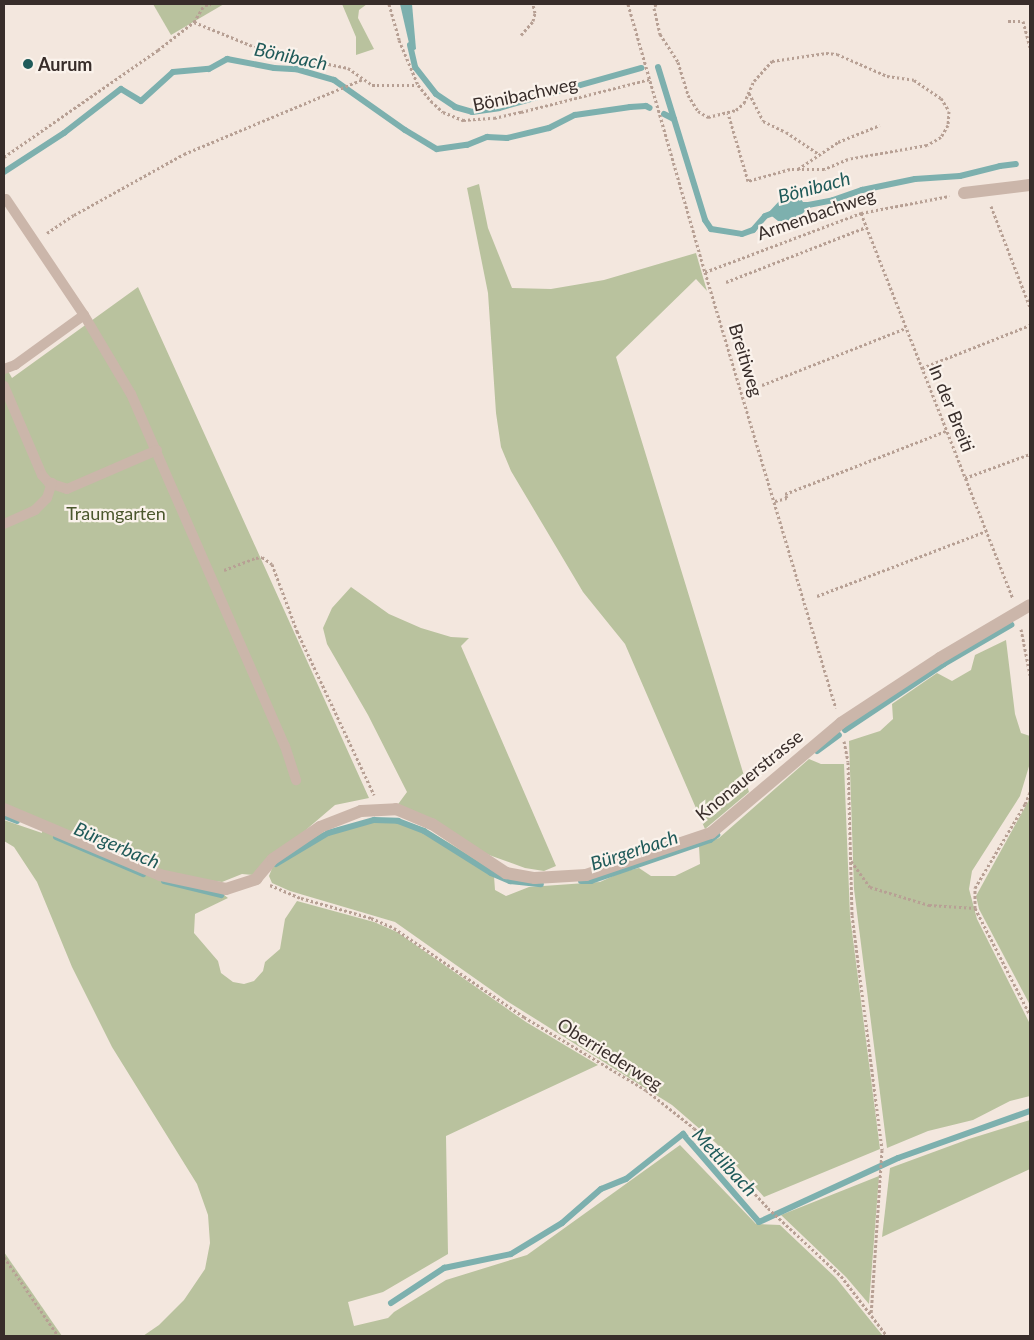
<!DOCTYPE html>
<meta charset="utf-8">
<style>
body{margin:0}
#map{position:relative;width:1034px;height:1340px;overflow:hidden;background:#f3e7de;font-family:Lato,sans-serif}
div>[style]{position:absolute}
.green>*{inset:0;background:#b9c29e}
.water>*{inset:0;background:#7db0ae}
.stream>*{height:6px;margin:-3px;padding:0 3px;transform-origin:3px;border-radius:3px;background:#7db0ae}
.path>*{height:3px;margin-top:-1.5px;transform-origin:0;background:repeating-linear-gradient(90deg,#b7a094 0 2.5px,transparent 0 5px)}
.service>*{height:10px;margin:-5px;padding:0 5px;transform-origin:5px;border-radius:5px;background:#cbb6aa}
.minor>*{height:12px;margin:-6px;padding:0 6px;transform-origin:6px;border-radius:6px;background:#cbb6aa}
.dots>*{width:14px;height:14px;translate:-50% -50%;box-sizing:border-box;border:2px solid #faf2eb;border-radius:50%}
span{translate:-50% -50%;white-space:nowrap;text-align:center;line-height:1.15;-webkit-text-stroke:4.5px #faf2eb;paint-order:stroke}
.poi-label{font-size:18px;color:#382d2a;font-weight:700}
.left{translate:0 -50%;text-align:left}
.street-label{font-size:18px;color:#382d2a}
.park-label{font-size:18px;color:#4b572d}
.water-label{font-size:19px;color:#1f5a59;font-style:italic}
.frame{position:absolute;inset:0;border:5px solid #382d2a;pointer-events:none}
</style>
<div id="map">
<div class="green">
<i style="clip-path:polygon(153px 4px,224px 4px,171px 35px)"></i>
<i style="clip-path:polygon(342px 4px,367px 4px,359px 10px,358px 18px,374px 49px,356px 55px,356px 37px)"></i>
<i style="clip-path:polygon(479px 184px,488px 228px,512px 288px,551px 289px,604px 280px,696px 253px,707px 291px,696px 279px,616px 357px,749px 792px,705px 829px,625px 644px,583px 592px,511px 471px,501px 447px,496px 413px,488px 293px,467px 188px)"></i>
<i style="clip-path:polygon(138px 287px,369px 798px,335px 805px,253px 875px,242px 874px,222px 882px,191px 878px,146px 866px,4px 805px,4px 364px,12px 378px)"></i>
<i style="clip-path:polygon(351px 587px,389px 614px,421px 628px,451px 637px,469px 638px,461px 646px,556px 866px,544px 871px,525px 868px,489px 855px,396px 807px,407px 792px,368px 715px,327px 644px,323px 628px,332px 608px)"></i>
<i style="clip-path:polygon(1006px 640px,1015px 714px,1021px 733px,1030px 736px,1030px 763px,1020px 796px,972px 871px,969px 889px,977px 919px,1030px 1024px,1030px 1096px,1010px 1101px,973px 1120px,928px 1131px,887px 1148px,854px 889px,849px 741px,880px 731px,893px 719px,892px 704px,937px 673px,952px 681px,971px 670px,975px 655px)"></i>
<i style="clip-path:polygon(809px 759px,821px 764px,844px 764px,850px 916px,880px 1149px,764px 1197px,716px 1143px,672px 1105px,507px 1001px,395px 922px,290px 891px,272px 883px,269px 876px,275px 861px,321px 833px,378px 818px,399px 819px,424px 828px,486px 865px,494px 876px,495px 890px,506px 896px,529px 887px,600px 882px,622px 872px,639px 868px,651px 876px,675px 876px,700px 864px,699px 846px,719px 838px)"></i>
<i style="clip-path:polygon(1030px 798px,1030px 1005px,979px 909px,976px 896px)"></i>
<i style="clip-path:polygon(4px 820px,42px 833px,42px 830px,219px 891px,228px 898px,195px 914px,194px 933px,218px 961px,221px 973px,233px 982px,244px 984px,254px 981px,263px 971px,265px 962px,280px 949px,285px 919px,297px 901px,374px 922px,397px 932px,526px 1022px,598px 1065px,446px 1136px,448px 1254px,383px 1292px,348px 1302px,354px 1326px,388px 1318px,394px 1312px,446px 1280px,527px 1255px,680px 1145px,756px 1224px,780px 1225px,836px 1278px,883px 1336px,143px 1336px,159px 1325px,184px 1300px,205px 1269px,210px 1243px,208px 1215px,197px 1184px,112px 1047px,72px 967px,37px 882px,14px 847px,4px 841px)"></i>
<i style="clip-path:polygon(1030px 1120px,1030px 1169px,882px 1237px,890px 1168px,969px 1139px)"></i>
<i style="clip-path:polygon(879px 1176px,869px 1304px,846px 1277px,781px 1215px)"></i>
<i style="clip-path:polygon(4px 1252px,62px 1336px,4px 1336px)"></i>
</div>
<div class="water">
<i style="clip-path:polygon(400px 4px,412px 4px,416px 49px,411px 52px)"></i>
<i style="clip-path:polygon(790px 193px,799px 196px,803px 202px,810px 202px,810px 205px,799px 218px,792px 222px,778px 221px,768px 213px,782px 198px)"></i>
</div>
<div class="stream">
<i style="left:410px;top:45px;width:23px;rotate:77deg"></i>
<i style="left:415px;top:67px;width:34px;rotate:52deg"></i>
<i style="left:436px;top:94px;width:23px;rotate:34deg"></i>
<i style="left:455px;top:107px;width:18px;rotate:16deg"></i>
<i style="left:472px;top:112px;width:27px;rotate:-8deg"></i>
<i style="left:499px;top:108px;width:148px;rotate:-15.7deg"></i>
<i style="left:658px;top:67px;width:160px;rotate:72.9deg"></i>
<i style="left:705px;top:220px;width:11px;rotate:56deg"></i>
<i style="left:711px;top:229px;width:31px;rotate:9deg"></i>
<i style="left:742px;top:234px;width:12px;rotate:-20deg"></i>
<i style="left:753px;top:230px;width:18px;rotate:-49deg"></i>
<i style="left:765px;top:216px;width:12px;rotate:-20deg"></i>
<i style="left:664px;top:114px;width:11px;rotate:27deg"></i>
<i style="left:4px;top:172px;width:72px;rotate:-33deg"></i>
<i style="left:64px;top:133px;width:72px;rotate:-37.7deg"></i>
<i style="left:121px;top:89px;width:23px;rotate:31deg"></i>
<i style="left:141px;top:101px;width:43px;rotate:-42.2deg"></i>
<i style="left:173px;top:72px;width:36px;rotate:-5deg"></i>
<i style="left:209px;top:69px;width:21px;rotate:-29deg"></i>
<i style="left:227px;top:59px;width:48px;rotate:10.8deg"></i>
<i style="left:274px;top:68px;width:22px;rotate:3deg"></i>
<i style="left:296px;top:69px;width:40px;rotate:16deg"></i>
<i style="left:334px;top:80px;width:87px;rotate:35.2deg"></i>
<i style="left:405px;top:130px;width:37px;rotate:31deg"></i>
<i style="left:437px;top:149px;width:30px;rotate:-8deg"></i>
<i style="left:467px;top:145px;width:22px;rotate:-22deg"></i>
<i style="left:487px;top:137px;width:20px;rotate:3deg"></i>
<i style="left:507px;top:138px;width:43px;rotate:-13.4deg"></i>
<i style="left:549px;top:128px;width:29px;rotate:-27deg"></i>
<i style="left:575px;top:115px;width:56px;rotate:-8.3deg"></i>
<i style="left:630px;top:107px;width:16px;rotate:-4deg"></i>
<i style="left:646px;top:106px;width:4px;rotate:27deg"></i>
<i style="left:803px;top:206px;width:31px;rotate:-11deg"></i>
<i style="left:833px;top:200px;width:31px;rotate:-19deg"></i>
<i style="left:862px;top:190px;width:54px;rotate:-11.7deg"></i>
<i style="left:915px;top:179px;width:45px;rotate:-3.8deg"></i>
<i style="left:960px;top:176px;width:41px;rotate:-14deg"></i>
<i style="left:1000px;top:166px;width:16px;rotate:-7deg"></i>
<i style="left:845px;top:730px;width:119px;rotate:-33.7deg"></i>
<i style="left:944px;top:664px;width:78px;rotate:-30.2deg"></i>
<i style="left:817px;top:751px;width:27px;rotate:-36deg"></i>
<i style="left:4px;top:816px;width:14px;rotate:21deg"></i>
<i style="left:56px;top:837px;width:95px;rotate:23deg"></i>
<i style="left:276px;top:864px;width:61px;rotate:-30.8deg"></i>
<i style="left:328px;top:833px;width:48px;rotate:-15.8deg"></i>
<i style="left:374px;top:820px;width:24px;rotate:2deg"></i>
<i style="left:398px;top:821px;width:28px;rotate:21deg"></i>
<i style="left:424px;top:831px;width:79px;rotate:32.1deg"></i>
<i style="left:491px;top:873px;width:21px;rotate:23deg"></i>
<i style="left:510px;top:881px;width:31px;rotate:6deg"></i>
<i style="left:164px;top:881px;width:59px;rotate:13.8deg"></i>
<i style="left:581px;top:881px;width:10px"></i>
<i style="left:591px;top:881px;width:126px;rotate:-19deg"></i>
<i style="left:710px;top:840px;width:9px;rotate:-36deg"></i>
<i style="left:391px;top:1303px;width:64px;rotate:-33.4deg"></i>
<i style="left:444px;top:1268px;width:68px;rotate:-11.8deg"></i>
<i style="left:511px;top:1254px;width:60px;rotate:-31.3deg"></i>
<i style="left:562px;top:1223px;width:52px;rotate:-41.1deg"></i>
<i style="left:601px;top:1189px;width:27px;rotate:-22deg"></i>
<i style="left:626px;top:1179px;width:73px;rotate:-38.3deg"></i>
<i style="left:683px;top:1134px;width:116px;rotate:49.2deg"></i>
<i style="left:759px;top:1222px;width:153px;rotate:-24.7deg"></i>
<i style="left:898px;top:1158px;width:140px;rotate:-19.6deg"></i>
</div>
<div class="path">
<i style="left:389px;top:4px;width:37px;rotate:74deg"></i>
<i style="left:399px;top:40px;width:49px;rotate:67.1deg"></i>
<i style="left:418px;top:85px;width:21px;rotate:51deg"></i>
<i style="left:431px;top:101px;width:16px;rotate:43deg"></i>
<i style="left:443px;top:112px;width:22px;rotate:22deg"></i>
<i style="left:463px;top:120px;width:31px;rotate:-4deg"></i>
<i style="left:494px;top:118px;width:28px;rotate:-13deg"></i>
<i style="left:521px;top:112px;width:133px;rotate:-14.3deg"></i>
<i style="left:628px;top:4px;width:279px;rotate:74deg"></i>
<i style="left:705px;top:272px;width:455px;rotate:73.3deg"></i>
<i style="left:656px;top:4px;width:4px;rotate:117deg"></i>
<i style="left:654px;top:8px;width:27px;rotate:77deg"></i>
<i style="left:660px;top:34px;width:33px;rotate:57deg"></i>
<i style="left:678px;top:62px;width:34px;rotate:73deg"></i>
<i style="left:688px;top:95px;width:19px;rotate:58deg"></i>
<i style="left:698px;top:111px;width:12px;rotate:31deg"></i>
<i style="left:708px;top:117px;width:29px;rotate:-14deg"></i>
<i style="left:736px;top:110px;width:11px;rotate:-41deg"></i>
<i style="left:744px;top:103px;width:24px;rotate:-66deg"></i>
<i style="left:754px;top:81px;width:27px;rotate:-48deg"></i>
<i style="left:772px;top:61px;width:55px;rotate:-8.4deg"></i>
<i style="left:826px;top:53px;width:11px;rotate:5deg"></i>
<i style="left:837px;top:54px;width:55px;rotate:23.7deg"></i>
<i style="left:887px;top:76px;width:27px;rotate:8deg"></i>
<i style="left:914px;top:80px;width:32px;rotate:34deg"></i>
<i style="left:941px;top:98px;width:15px;rotate:58deg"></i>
<i style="left:949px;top:111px;width:14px;rotate:94deg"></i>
<i style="left:948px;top:125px;width:14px;rotate:120deg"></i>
<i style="left:941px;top:137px;width:16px;rotate:150deg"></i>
<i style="left:927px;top:145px;width:80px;rotate:170deg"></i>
<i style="left:848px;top:159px;width:26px;rotate:157deg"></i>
<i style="left:824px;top:169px;width:34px;rotate:180deg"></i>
<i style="left:790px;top:169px;width:44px;rotate:164.1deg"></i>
<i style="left:748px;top:181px;width:71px;rotate:-106.4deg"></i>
<i style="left:205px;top:5px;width:6px;rotate:-9deg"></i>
<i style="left:1008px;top:21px;width:15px"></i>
<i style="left:1023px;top:21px;width:28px;rotate:75deg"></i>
<i style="left:194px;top:22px;width:77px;rotate:22.2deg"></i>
<i style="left:265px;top:51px;width:85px;rotate:11.6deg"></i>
<i style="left:348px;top:68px;width:29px;rotate:35deg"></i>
<i style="left:372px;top:85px;width:45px"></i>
<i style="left:521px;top:35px;width:18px;rotate:-49deg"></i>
<i style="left:533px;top:21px;width:8px;rotate:-76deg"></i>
<i style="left:535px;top:13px;width:9px;rotate:-103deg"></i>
<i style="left:749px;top:93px;width:31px;rotate:63deg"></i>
<i style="left:763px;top:121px;width:25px;rotate:26deg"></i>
<i style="left:786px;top:132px;width:40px;rotate:34deg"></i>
<i style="left:4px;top:157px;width:188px;rotate:-34.8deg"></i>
<i style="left:158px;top:50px;width:46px;rotate:-37.9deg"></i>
<i style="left:194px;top:22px;width:21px;rotate:-59deg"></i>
<i style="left:798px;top:169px;width:48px;rotate:-34deg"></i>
<i style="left:838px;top:142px;width:45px;rotate:-22deg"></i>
<i style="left:991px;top:206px;width:108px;rotate:68.9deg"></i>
<i style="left:861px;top:213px;width:413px;rotate:68.5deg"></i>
<i style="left:47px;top:233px;width:32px;rotate:-34deg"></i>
<i style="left:74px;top:215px;width:126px;rotate:-29deg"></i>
<i style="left:184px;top:154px;width:194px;rotate:-22.7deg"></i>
<i style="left:705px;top:272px;width:167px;rotate:-20.7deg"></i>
<i style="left:861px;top:213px;width:90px;rotate:-10.9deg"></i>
<i style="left:726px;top:282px;width:150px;rotate:-21.4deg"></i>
<i style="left:922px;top:368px;width:116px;rotate:-21.7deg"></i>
<i style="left:762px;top:385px;width:155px;rotate:-21.6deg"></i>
<i style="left:965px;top:478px;width:69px;rotate:-20.3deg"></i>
<i style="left:775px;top:501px;width:12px;rotate:-14deg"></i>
<i style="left:787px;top:498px;width:4px;rotate:-117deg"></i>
<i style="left:785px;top:494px;width:173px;rotate:-21.4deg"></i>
<i style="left:224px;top:570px;width:34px;rotate:-21deg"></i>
<i style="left:256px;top:558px;width:6px;rotate:-9deg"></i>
<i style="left:262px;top:557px;width:12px;rotate:35deg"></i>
<i style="left:272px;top:564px;width:72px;rotate:69.5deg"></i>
<i style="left:297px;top:631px;width:181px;rotate:64.8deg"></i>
<i style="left:817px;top:596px;width:181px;rotate:-21deg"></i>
<i style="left:1021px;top:629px;width:47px;rotate:78.9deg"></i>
<i style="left:844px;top:741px;width:21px;rotate:79deg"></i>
<i style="left:848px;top:762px;width:153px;rotate:88.5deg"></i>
<i style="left:852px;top:915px;width:237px;rotate:82.7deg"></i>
<i style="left:882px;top:1150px;width:165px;rotate:93.8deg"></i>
<i style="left:851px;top:861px;width:32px;rotate:54deg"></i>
<i style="left:870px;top:887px;width:62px;rotate:17deg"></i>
<i style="left:929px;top:905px;width:46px;rotate:3.7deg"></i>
<i style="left:975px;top:908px;width:120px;rotate:62.8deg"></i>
<i style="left:270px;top:885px;width:34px;rotate:23deg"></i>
<i style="left:301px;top:898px;width:73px;rotate:15.9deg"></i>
<i style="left:371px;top:918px;width:25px;rotate:23deg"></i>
<i style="left:394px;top:928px;width:158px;rotate:34.4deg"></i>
<i style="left:524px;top:1017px;width:142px;rotate:30.9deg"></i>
<i style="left:646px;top:1090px;width:61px;rotate:38.4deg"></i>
<i style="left:694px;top:1128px;width:109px;rotate:47.2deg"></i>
<i style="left:768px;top:1208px;width:100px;rotate:43deg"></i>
<i style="left:841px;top:1276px;width:76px;rotate:52.5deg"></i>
<i style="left:975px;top:908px;width:20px;rotate:-90deg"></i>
<i style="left:975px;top:888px;width:98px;rotate:-59.2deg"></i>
<i style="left:1025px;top:804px;width:13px;rotate:-67deg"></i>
<i style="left:4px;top:1257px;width:96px;rotate:55.6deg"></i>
</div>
<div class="service">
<i style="left:6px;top:199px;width:140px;rotate:56.1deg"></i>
<i style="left:84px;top:315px;width:92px;rotate:59.3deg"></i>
<i style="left:131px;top:394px;width:384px;rotate:66.4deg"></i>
<i style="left:285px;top:746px;width:36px;rotate:72deg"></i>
<i style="left:4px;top:369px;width:12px;rotate:-20deg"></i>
<i style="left:15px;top:365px;width:85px;rotate:-35.9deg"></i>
<i style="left:4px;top:386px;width:97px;rotate:66.9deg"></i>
<i style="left:42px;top:475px;width:11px;rotate:49deg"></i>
<i style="left:49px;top:483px;width:19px;rotate:18deg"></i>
<i style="left:67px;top:489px;width:98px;rotate:-23.4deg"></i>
<i style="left:4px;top:524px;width:34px;rotate:-24deg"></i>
<i style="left:35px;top:510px;width:17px;rotate:-45deg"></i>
<i style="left:47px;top:498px;width:16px;rotate:-72deg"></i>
</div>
<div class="minor">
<i style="left:964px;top:193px;width:66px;rotate:-6.9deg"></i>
<i style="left:4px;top:809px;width:169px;rotate:22.9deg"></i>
<i style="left:160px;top:875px;width:67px;rotate:12deg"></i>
<i style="left:226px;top:889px;width:32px;rotate:-18deg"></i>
<i style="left:256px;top:879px;width:26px;rotate:-50deg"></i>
<i style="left:273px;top:859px;width:57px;rotate:-34.2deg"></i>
<i style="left:320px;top:827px;width:44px;rotate:-21.3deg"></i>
<i style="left:361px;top:811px;width:35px;rotate:-3deg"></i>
<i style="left:396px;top:809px;width:39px;rotate:23deg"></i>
<i style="left:432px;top:824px;width:89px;rotate:33.5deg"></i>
<i style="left:506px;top:873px;width:29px;rotate:10deg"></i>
<i style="left:535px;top:878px;width:51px;rotate:-3.4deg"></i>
<i style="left:586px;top:875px;width:132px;rotate:-18.6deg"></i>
<i style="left:711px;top:833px;width:170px;rotate:-40.2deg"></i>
<i style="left:841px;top:723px;width:118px;rotate:-33.3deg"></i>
<i style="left:940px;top:658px;width:104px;rotate:-30.5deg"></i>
</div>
<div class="dots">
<i style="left:28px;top:64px;background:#1f5a59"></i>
</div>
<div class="poi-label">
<span class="left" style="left:38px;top:64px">Aurum</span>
</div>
<div class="street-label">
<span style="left:525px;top:94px;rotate:-12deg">Bönibachweg</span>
<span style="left:816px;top:214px;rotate:-19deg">Armenbachweg</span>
<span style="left:746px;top:360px;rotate:73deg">Breitiweg</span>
<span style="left:952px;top:408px;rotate:68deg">In der Breiti</span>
<span style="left:749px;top:775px;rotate:-39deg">Knonauerstrasse</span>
<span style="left:610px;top:1054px;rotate:32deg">Oberriederweg</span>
</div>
<div class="park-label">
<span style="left:116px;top:513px">Traumgarten</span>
</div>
<div class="water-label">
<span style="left:291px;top:56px;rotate:12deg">Bönibach</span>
<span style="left:814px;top:187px;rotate:-15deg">Bönibach</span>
<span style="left:117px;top:845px;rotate:23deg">Bürgerbach</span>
<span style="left:634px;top:850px;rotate:-18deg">Bürgerbach</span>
<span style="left:725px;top:1162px;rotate:47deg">Mettlibach</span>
</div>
<div class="frame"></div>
</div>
